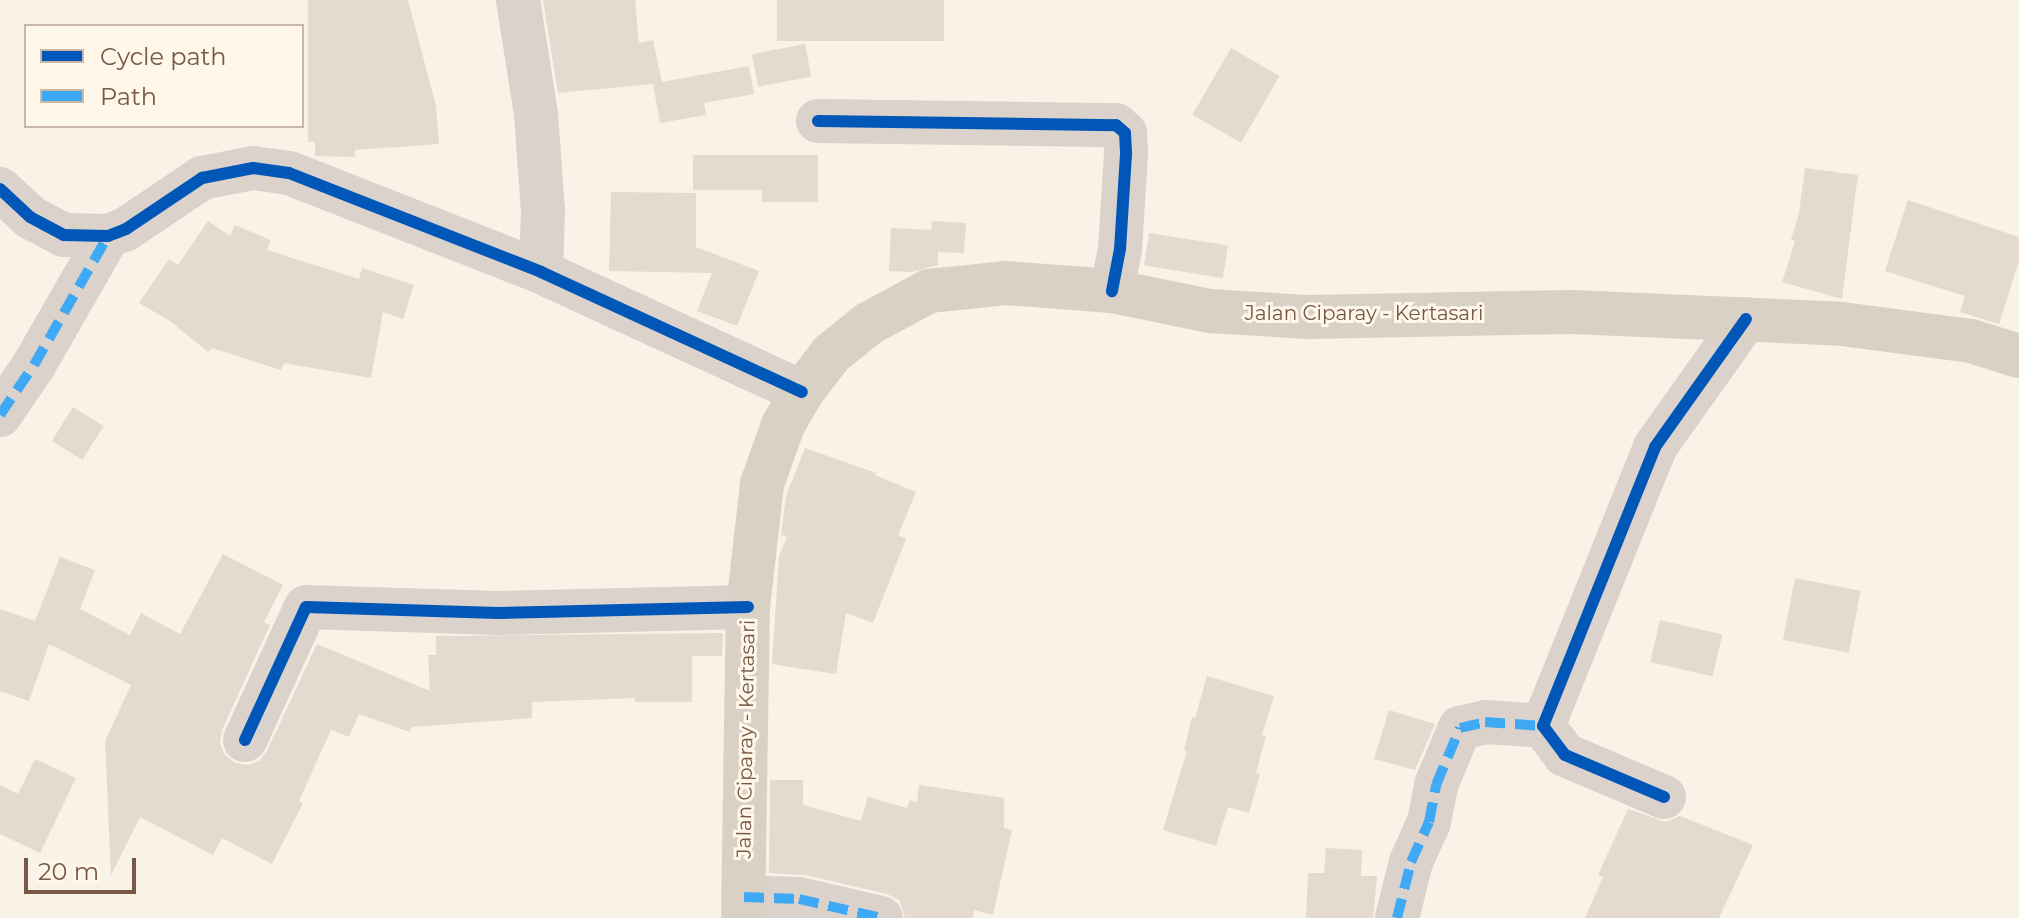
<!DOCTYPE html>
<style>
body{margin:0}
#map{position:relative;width:2019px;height:918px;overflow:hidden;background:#f8f2e7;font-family:Montserrat,sans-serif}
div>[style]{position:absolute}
.building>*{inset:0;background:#e4dacf;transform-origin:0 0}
.minor>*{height:44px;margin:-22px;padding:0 22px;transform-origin:22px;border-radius:22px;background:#dbd2cb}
.major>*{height:44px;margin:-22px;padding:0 22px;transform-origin:22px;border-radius:22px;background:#dad1c6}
.quiet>*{height:10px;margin-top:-5px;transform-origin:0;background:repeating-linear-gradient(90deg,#3fa9f5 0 20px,transparent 0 30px)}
.cycleway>*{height:12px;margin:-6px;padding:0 6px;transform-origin:6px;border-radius:6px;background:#0057b8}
span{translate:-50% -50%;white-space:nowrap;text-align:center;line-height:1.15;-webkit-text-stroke:6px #fff7e9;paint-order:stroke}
.street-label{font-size:20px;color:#775946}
.legend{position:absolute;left:24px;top:24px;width:280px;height:104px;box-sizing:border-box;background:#fff7e9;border:2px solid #c9b8a8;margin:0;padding:10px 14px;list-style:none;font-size:24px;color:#775946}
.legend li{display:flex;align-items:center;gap:16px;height:40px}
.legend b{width:40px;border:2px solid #c9b8a8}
.scale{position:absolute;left:24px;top:858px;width:112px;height:36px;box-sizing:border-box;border:4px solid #775946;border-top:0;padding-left:10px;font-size:24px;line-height:28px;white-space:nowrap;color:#775946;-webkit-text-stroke:6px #fff7e9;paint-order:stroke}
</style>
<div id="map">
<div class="building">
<i style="clip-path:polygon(308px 0,408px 0,436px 106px,439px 144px,355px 150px,355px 157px,315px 156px,315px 142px,308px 142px)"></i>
<i style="clip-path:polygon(543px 0,635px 0,639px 43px,653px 40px,662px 82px,749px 66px,754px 94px,704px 103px,706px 115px,660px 123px,653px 84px,558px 93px)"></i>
<i style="left:777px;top:0;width:167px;height:41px"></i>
<i style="left:805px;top:44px;width:33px;height:54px;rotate:79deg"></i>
<i style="left:1231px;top:48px;width:56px;height:77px;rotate:30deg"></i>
<i style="clip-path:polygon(693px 155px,818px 155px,818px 202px,762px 202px,762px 190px,693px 190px)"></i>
<i style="clip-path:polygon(1805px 168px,1858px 175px,1842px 299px,1782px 282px,1795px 241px,1791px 240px,1799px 213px)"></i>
<i style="clip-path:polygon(611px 192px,696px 193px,696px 247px,759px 271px,737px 326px,697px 311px,712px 273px,609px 271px)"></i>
<i style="clip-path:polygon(1908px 200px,2019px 237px,2019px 261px,1999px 324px,1960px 312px,1965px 296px,1885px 271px)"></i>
<i style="clip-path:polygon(208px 221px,230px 236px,235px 225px,271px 240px,267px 250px,359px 279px,362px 268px,414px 285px,403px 319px,383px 312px,371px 378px,284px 363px,281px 370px,212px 348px,208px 352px,170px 321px,139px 303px,169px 259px,178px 265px)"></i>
<i style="clip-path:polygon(932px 221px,966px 223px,964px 253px,938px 252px,938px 265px,912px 272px,889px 271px,891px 228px,931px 230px)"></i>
<i style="left:1149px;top:233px;width:80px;height:33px;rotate:9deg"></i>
<i style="left:73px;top:407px;width:36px;height:40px;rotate:32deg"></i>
<i style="clip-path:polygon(805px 448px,876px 473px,875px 475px,916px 492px,898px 535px,906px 539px,873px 623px,846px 613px,836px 674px,772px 664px,779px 556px,787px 537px,781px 535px,786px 496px)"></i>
<i style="clip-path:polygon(223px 554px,283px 585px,264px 622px,270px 625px,222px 730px,220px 743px,224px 754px,235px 763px,248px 765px,259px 761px,267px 751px,317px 644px,430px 691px,428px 655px,436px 655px,436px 636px,723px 633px,722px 656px,692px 656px,692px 702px,635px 702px,635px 698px,532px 702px,532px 718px,412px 727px,410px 732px,359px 714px,349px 737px,331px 730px,299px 801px,303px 803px,272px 864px,222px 838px,213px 855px,140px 817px,111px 875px,105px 741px,131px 685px,49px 644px,29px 701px,0 691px,0 609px,35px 621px,60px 557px,95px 570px,80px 609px,130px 635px,141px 613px,180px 634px)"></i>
<i style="left:1795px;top:578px;width:67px;height:63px;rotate:11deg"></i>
<i style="left:1660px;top:620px;width:64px;height:43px;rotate:13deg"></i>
<i style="clip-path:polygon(1207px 676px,1274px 696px,1262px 735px,1266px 736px,1256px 773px,1260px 774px,1249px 813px,1228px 807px,1216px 846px,1163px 830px,1187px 751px,1184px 750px,1192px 717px,1195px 718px)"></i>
<i style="clip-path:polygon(1389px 710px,1435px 724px,1415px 770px,1374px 759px)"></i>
<i style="clip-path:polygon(35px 759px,76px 778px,40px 853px,0 834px,0 785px,18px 794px)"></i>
<i style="clip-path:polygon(770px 780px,803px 780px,803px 805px,861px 821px,868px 797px,907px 808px,910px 800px,917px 802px,919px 785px,1004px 798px,1004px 828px,1012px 830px,993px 915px,974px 910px,973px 918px,905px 918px,899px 900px,887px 894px,805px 875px,769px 873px)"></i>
<i style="clip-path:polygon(1628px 809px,1666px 822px,1680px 816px,1753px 845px,1719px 918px,1585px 918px,1603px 877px,1598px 875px)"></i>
<i style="clip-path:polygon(1326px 848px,1362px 850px,1361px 876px,1377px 876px,1373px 918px,1306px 918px,1308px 873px,1324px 873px)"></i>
</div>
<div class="minor">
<i style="left:518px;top:0;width:115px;rotate:81deg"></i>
<i style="left:536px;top:114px;width:97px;rotate:85.9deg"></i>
<i style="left:543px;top:211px;width:61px;rotate:91.9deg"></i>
<i style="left:818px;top:121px;width:298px;rotate:0.8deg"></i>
<i style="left:1116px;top:125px;width:12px;rotate:42deg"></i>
<i style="left:1125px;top:133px;width:21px;rotate:87deg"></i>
<i style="left:1126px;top:154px;width:95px;rotate:93.6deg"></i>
<i style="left:1120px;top:249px;width:43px;rotate:100.8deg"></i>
<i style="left:0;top:189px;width:41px;rotate:43deg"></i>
<i style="left:30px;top:217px;width:38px;rotate:28deg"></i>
<i style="left:64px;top:235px;width:44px;rotate:1.3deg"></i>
<i style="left:108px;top:236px;width:19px;rotate:-21deg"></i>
<i style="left:126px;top:229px;width:92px;rotate:-33.9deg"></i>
<i style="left:202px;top:178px;width:52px;rotate:-11.1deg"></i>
<i style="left:253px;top:168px;width:36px;rotate:8deg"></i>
<i style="left:289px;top:173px;width:271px;rotate:21.4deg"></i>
<i style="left:541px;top:272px;width:287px;rotate:24.7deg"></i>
<i style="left:0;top:415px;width:60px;rotate:-55.8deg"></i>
<i style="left:34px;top:365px;width:149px;rotate:-60.2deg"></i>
<i style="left:245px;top:740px;width:146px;rotate:-65.4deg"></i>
<i style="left:306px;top:607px;width:192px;rotate:1.8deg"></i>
<i style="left:498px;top:613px;width:250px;rotate:-1.4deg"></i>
<i style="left:1664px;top:797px;width:108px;rotate:-157deg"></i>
<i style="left:1565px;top:755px;width:36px;rotate:-127deg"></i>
<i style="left:1543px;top:726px;width:301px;rotate:-68.1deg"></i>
<i style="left:1655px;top:447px;width:157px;rotate:-54.6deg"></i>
<i style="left:744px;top:897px;width:55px;rotate:2.1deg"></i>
<i style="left:799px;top:899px;width:84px;rotate:13deg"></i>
<i style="left:1397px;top:918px;width:58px;rotate:-76deg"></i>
<i style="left:1411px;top:862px;width:44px;rotate:-65.8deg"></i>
<i style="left:1429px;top:822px;width:38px;rotate:-79deg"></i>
<i style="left:1436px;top:785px;width:62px;rotate:-67.2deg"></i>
<i style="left:1460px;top:728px;width:26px;rotate:-13deg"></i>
<i style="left:1485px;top:722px;width:58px;rotate:3.9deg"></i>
</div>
<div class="major">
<i style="left:743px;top:918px;width:311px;rotate:-89.1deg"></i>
<i style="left:748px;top:607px;width:124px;rotate:-83.5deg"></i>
<i style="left:762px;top:484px;width:63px;rotate:-70.4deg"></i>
<i style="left:783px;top:425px;width:38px;rotate:-60deg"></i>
<i style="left:802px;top:392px;width:48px;rotate:-52.7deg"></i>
<i style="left:831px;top:354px;width:48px;rotate:-39deg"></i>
<i style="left:868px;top:324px;width:69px;rotate:-28.4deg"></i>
<i style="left:929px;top:291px;width:77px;rotate:-5.9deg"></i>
<i style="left:1006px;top:283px;width:106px;rotate:4.3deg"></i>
<i style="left:1112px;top:291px;width:100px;rotate:11.5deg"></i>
<i style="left:1210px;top:311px;width:98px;rotate:3.5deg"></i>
<i style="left:1308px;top:317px;width:264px;rotate:-1.1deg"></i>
<i style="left:1572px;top:312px;width:270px;rotate:2.5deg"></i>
<i style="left:1842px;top:324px;width:130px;rotate:7.5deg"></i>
<i style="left:1971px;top:341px;width:50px;rotate:17.4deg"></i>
</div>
<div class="quiet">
<i style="left:0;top:415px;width:60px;rotate:-55.8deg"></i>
<i style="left:34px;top:365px;width:149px;rotate:-60.2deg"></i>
<i style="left:744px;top:897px;width:55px;rotate:2.1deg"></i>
<i style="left:799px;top:899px;width:84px;rotate:13deg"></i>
<i style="left:1397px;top:918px;width:58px;rotate:-76deg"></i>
<i style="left:1411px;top:862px;width:44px;rotate:-65.8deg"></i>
<i style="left:1429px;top:822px;width:38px;rotate:-79deg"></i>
<i style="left:1436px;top:785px;width:62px;rotate:-67.2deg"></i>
<i style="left:1460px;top:728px;width:26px;rotate:-13deg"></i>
<i style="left:1485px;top:722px;width:58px;rotate:3.9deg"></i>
</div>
<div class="cycleway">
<i style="left:818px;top:121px;width:298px;rotate:0.8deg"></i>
<i style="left:1116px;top:125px;width:12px;rotate:42deg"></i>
<i style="left:1125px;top:133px;width:21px;rotate:87deg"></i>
<i style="left:1126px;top:154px;width:95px;rotate:93.6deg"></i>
<i style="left:1120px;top:249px;width:43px;rotate:100.8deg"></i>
<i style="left:0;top:189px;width:41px;rotate:43deg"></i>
<i style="left:30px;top:217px;width:38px;rotate:28deg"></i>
<i style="left:64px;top:235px;width:44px;rotate:1.3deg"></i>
<i style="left:108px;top:236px;width:19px;rotate:-21deg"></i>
<i style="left:126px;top:229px;width:92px;rotate:-33.9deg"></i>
<i style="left:202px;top:178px;width:52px;rotate:-11.1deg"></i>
<i style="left:253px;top:168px;width:36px;rotate:8deg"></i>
<i style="left:289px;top:173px;width:271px;rotate:21.4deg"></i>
<i style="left:541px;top:272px;width:287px;rotate:24.7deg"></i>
<i style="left:245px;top:740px;width:146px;rotate:-65.4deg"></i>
<i style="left:306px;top:607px;width:192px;rotate:1.8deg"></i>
<i style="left:498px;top:613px;width:250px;rotate:-1.4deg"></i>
<i style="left:1664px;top:797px;width:108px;rotate:-157deg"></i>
<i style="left:1565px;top:755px;width:36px;rotate:-127deg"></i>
<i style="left:1543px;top:726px;width:301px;rotate:-68.1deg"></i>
<i style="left:1655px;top:447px;width:157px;rotate:-54.6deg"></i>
</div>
<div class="street-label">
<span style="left:1364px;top:313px">Jalan Ciparay - Kertasari</span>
<span style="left:746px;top:739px;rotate:-89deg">Jalan Ciparay - Kertasari</span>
</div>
<ul class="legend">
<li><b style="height:10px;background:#0057b8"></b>Cycle path</li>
<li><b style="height:10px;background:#3fa9f5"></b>Path</li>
</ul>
<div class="scale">20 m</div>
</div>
